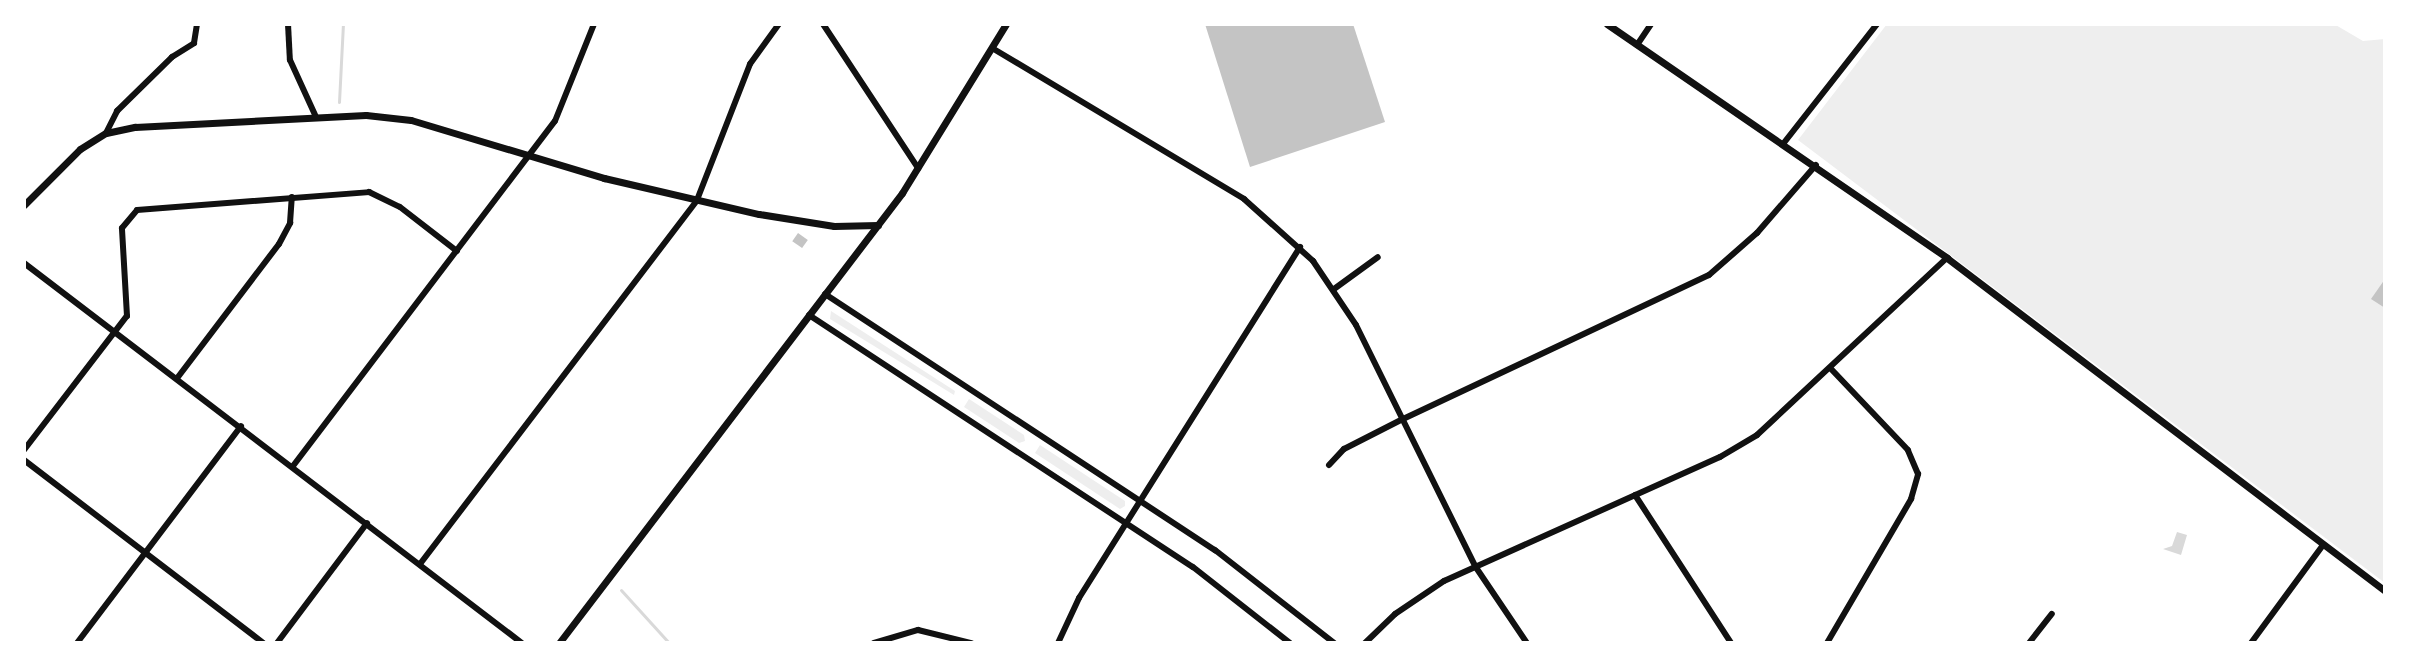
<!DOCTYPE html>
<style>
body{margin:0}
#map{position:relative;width:2409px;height:667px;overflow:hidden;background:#fff;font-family:"PT Sans",sans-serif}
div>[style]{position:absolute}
.green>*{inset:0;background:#eee}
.water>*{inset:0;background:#d9d9d9}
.stream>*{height:3px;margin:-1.5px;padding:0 1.5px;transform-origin:1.5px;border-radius:1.5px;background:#d9d9d9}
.building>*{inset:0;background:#c4c4c4;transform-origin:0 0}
.minor>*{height:6px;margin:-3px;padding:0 3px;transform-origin:3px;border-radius:3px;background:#111}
.tertiary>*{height:7px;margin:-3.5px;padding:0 3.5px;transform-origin:3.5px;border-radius:3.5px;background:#111}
span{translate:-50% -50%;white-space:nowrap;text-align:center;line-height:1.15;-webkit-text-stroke:8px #fff;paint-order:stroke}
.frame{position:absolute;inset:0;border:26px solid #fff;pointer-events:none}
</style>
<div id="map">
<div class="green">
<i style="clip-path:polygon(1887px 24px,2334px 24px,2363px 41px,2385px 39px,2385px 583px,1798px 140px)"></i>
<i style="clip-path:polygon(831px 311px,955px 391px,954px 395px,830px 319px)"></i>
<i style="clip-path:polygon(969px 399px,1024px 435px,1025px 441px,1019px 443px,964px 407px)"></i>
<i style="clip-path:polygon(1040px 445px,1125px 501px,1125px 506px,1120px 509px,1035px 453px)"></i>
</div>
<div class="water">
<i style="clip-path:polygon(2177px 532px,2187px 535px,2181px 555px,2163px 549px,2172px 546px)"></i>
</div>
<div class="stream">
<i style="left:339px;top:102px;width:78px;rotate:-87.1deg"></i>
<i style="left:621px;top:590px;width:72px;rotate:47.8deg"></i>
</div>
<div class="building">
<i style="clip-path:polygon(1205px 24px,1353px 24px,1385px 122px,1250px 167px)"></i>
<i style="left:798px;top:233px;width:12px;height:10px;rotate:35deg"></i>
<i style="clip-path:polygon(2385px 279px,2385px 308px,2371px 299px)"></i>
</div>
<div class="minor">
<i style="left:288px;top:24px;width:36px;rotate:87deg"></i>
<i style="left:290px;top:60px;width:63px;rotate:65.5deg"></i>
<i style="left:823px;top:24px;width:173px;rotate:56.6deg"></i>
<i style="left:1637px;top:45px;width:25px;rotate:-56deg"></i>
<i style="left:992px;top:48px;width:294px;rotate:30.9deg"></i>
<i style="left:1244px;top:199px;width:93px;rotate:41.9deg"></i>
<i style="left:1313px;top:261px;width:77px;rotate:56.1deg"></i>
<i style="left:1356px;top:325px;width:269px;rotate:63.7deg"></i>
<i style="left:1475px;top:566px;width:93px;rotate:56deg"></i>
<i style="left:106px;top:133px;width:25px;rotate:-63deg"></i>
<i style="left:117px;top:111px;width:77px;rotate:-44.5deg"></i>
<i style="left:172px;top:57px;width:26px;rotate:-32deg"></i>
<i style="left:194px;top:43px;width:19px;rotate:-81deg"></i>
<i style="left:1783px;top:144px;width:152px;rotate:-51.9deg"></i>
<i style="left:24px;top:263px;width:626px;rotate:37.35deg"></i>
<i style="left:1334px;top:289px;width:54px;rotate:-36deg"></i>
<i style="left:825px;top:294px;width:467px;rotate:33.3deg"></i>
<i style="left:1215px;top:550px;width:151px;rotate:38deg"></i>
<i style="left:809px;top:315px;width:459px;rotate:33.3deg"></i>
<i style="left:1193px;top:567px;width:123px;rotate:38.1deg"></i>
<i style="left:178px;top:377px;width:167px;rotate:-52.8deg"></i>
<i style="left:279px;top:244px;width:24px;rotate:-62deg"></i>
<i style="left:290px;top:223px;width:26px;rotate:-86deg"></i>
<i style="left:24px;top:450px;width:169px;rotate:-52.5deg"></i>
<i style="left:127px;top:316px;width:88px;rotate:-93.3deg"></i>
<i style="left:122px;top:228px;width:23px;rotate:-50deg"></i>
<i style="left:137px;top:210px;width:233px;rotate:-4.4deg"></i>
<i style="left:369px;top:192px;width:34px;rotate:26deg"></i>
<i style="left:400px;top:207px;width:72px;rotate:37.7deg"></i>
<i style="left:24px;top:460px;width:301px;rotate:37.4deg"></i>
<i style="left:1329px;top:465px;width:22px;rotate:-47deg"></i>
<i style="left:1344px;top:449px;width:66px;rotate:-27deg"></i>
<i style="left:1403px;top:419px;width:338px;rotate:-25.2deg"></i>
<i style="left:1709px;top:275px;width:64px;rotate:-41.2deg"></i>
<i style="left:1757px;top:233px;width:90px;rotate:-49.1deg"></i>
<i style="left:293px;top:466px;width:433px;rotate:-52.8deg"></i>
<i style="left:555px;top:121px;width:105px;rotate:-68.1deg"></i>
<i style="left:1635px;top:495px;width:176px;rotate:57deg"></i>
<i style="left:420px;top:564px;width:457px;rotate:-52.7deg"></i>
<i style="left:697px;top:200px;width:146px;rotate:-68.7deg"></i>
<i style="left:750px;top:64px;width:49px;rotate:-54.1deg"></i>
<i style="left:77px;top:643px;width:272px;rotate:-52.9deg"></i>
<i style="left:277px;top:643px;width:150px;rotate:-53.1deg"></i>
<i style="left:874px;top:643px;width:46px;rotate:-16.5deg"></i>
<i style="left:918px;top:630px;width:55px;rotate:13.8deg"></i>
<i style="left:1058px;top:643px;width:50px;rotate:-65deg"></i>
<i style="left:1079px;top:598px;width:415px;rotate:-57.8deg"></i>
<i style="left:1365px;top:643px;width:42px;rotate:-44deg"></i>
<i style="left:1395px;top:614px;width:59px;rotate:-34deg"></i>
<i style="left:1444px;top:581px;width:303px;rotate:-24.2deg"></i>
<i style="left:1720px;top:457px;width:43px;rotate:-30.7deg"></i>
<i style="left:1757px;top:435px;width:260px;rotate:-43deg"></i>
<i style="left:1827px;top:643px;width:167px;rotate:-59.7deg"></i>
<i style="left:1911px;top:499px;width:26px;rotate:-74deg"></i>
<i style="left:1918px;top:474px;width:26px;rotate:-113deg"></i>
<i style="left:1908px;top:450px;width:112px;rotate:-133.5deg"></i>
<i style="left:2029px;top:643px;width:37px;rotate:-52deg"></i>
<i style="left:2251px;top:643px;width:122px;rotate:-53.7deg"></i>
</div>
<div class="tertiary">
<i style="left:1607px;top:24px;width:413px;rotate:34.5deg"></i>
<i style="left:1947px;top:258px;width:550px;rotate:37.24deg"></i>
<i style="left:24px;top:205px;width:79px;rotate:-45deg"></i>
<i style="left:80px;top:149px;width:31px;rotate:-32deg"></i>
<i style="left:106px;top:133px;width:30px;rotate:-12deg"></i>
<i style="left:135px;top:127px;width:231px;rotate:-3deg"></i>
<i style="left:366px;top:115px;width:45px;rotate:6.3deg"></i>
<i style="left:411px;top:120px;width:202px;rotate:16.7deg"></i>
<i style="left:604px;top:178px;width:159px;rotate:13.1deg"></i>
<i style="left:759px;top:214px;width:76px;rotate:9.1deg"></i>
<i style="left:834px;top:226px;width:44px;rotate:-1.3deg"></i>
<i style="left:559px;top:643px;width:566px;rotate:-52.68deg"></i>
<i style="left:902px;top:193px;width:198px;rotate:-58.4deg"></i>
</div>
<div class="frame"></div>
</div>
